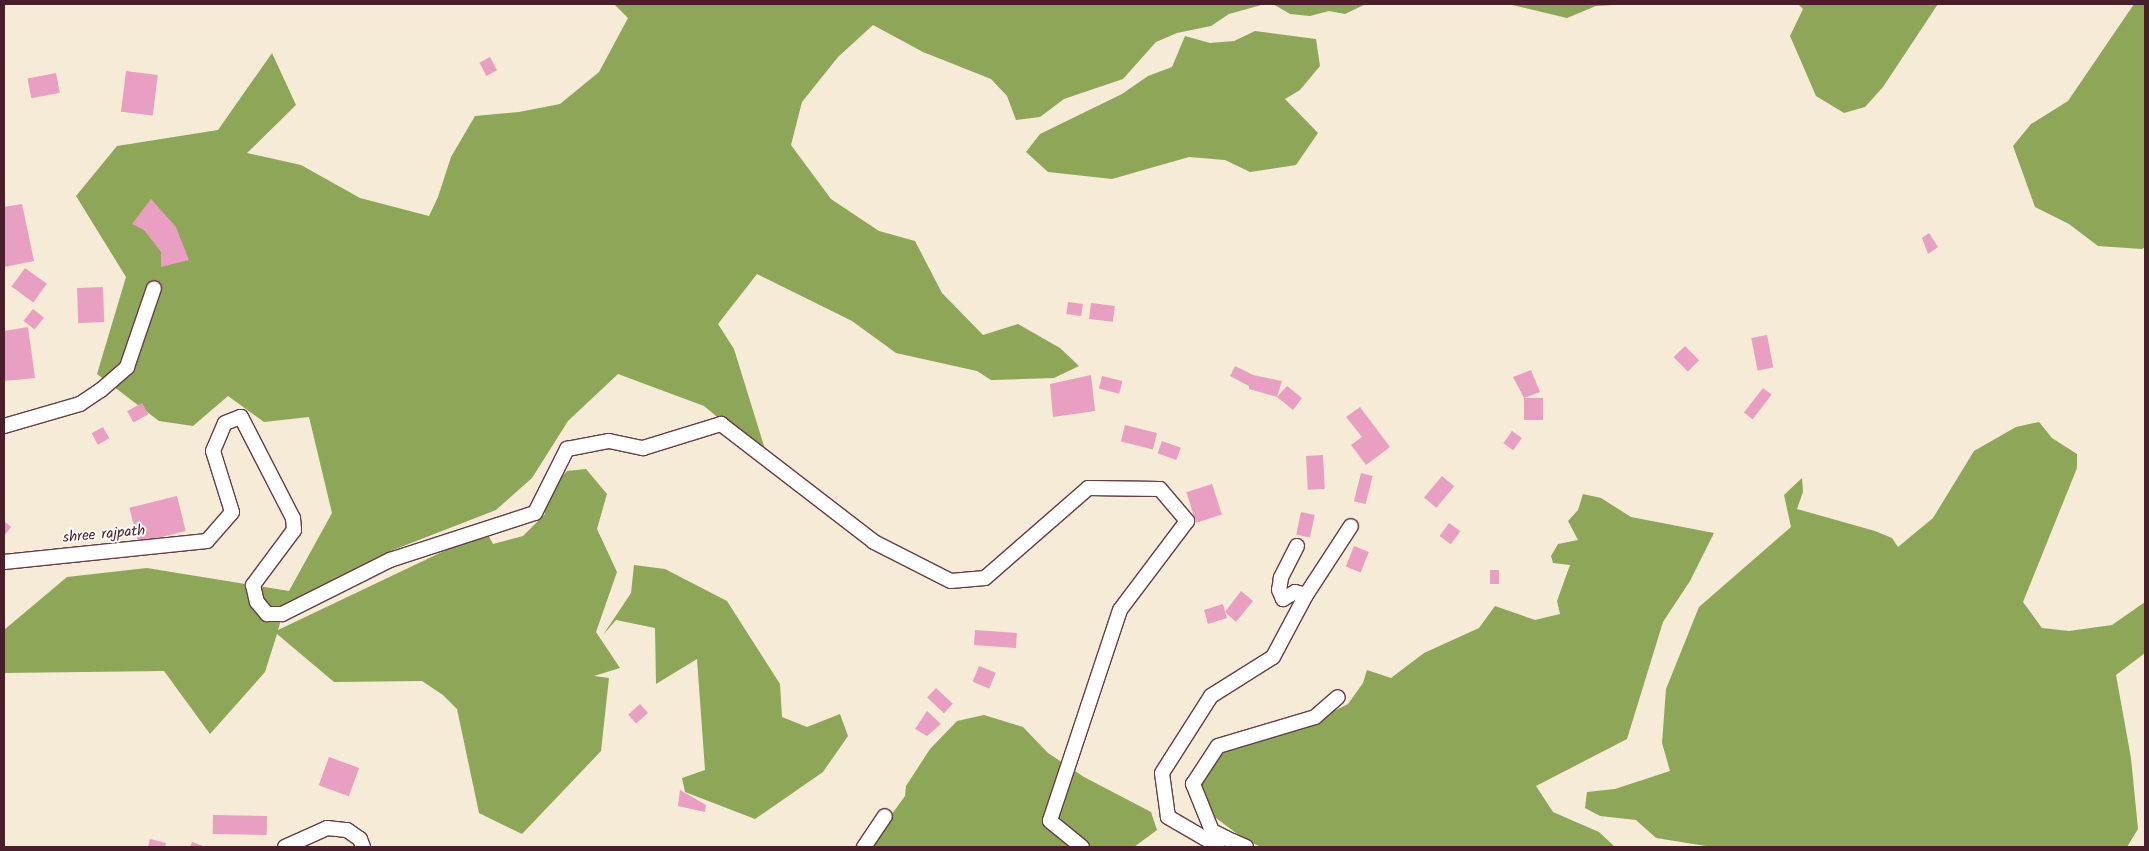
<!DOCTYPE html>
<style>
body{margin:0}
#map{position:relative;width:2149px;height:851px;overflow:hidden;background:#f6ebd7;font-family:Kalam,sans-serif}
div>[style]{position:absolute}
.forest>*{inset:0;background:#8ea658}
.building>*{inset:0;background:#e89fc2;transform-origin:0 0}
.roads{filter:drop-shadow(1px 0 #643e45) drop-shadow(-1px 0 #643e45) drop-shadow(0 1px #643e45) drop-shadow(0 -1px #643e45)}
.street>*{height:14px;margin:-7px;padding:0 7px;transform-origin:7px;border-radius:7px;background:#fff}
span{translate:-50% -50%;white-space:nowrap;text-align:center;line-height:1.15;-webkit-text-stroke:4px #fdfcf7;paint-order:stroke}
.street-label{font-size:15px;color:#4a1f2b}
.frame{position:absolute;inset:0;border:5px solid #4a1f2b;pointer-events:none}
</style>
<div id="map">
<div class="forest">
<i style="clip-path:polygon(614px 4px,1265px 4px,1229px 14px,1211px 26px,1177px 33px,1156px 42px,1123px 79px,1064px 99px,1040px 117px,1016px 120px,1007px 96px,991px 79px,923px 52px,873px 25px,838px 57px,802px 102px,791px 145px,831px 199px,879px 231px,915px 241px,942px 293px,983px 335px,1018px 324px,1060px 348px,1079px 366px,1054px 378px,991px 380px,977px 371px,896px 353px,852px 321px,757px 274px,718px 324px,734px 349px,768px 459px,704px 406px,618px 374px,568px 421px,532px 478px,496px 510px,388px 552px,282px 616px,278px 630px,486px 531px,493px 544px,523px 536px,545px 514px,544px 495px,567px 471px,586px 469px,607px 494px,597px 529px,617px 572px,596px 632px,620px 668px,594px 676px,609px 678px,601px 751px,522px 834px,479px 813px,457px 709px,443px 695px,422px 681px,334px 682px,277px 634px,265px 672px,210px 734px,164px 671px,4px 673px,4px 630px,67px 577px,147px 568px,289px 591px,332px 513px,309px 417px,264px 422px,228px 396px,193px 426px,159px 421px,97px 374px,126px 277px,76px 196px,117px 146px,218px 130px,272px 53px,296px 105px,247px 153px,301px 165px,360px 198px,429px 216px,438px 197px,451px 157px,475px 116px,519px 112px,560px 104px,599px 72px,628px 18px)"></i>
<i style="clip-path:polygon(1273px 4px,1366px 4px,1345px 14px,1329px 11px,1310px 16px,1290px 14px)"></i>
<i style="clip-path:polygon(1508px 4px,1629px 4px,1596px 6px,1567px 18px)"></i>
<i style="clip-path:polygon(1798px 4px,1938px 4px,1883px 87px,1865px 107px,1844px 113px,1816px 96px,1790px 36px,1803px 9px)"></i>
<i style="clip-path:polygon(2134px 4px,2145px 4px,2145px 247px,2142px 249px,2098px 246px,2069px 224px,2035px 207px,2013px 146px,2031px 124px,2068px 101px)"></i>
<i style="clip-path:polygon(1255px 31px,1316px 39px,1320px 66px,1300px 90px,1285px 99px,1318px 133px,1296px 165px,1250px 172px,1225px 160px,1189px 157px,1112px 179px,1048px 172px,1026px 152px,1040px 134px,1122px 94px,1148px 76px,1172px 67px,1185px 36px,1210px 43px,1234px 41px)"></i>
<i style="clip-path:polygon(2039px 422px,2052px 438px,2077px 454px,2077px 468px,2023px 602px,2042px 628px,2069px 631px,2112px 625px,2145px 602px,2145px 653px,2116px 675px,2131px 758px,2138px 829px,2127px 847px,1712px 847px,1656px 838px,1636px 820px,1600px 816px,1585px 808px,1587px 792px,1615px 789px,1670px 771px,1662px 743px,1666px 689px,1699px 607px,1791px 527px,1784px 495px,1802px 478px,1803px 492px,1797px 509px,1875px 531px,1892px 538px,1898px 547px,1933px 518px,1974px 451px,2016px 427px)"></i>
<i style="clip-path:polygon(1583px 494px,1601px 498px,1631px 517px,1714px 533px,1690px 581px,1663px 622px,1627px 739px,1536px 786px,1553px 812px,1599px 832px,1615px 847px,1261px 847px,1244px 839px,1208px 812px,1198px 789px,1203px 763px,1265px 728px,1334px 711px,1348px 704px,1363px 683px,1367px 670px,1391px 678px,1424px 653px,1479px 628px,1495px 606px,1535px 620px,1560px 614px,1557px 601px,1570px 565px,1553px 563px,1551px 556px,1558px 544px,1578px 540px,1568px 521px,1578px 510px)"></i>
<i style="clip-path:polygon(634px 565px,665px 569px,727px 601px,780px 684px,782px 717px,807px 727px,840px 714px,848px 736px,823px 772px,755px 819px,685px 792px,682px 778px,705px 770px,697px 659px,656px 684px,655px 628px,616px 620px,603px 635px,631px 593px)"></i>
<i style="clip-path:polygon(984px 715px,1023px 727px,1048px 753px,1084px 777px,1151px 812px,1157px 830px,1134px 847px,868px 847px,905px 796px,906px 786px,930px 749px,957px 721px)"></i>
</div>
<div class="building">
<i style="left:490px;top:57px;width:15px;height:12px;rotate:62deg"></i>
<i style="left:126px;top:71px;width:32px;height:41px;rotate:7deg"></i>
<i style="left:56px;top:73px;width:20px;height:29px;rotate:79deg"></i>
<i style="clip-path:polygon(151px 199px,176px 227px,189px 260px,161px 267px,161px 252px,144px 230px,132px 224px)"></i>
<i style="clip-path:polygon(22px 204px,34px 261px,4px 267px,4px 207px)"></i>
<i style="clip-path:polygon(1929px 233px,1938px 247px,1928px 254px,1922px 238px)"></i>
<i style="left:25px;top:268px;width:27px;height:23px;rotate:36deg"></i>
<i style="left:103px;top:287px;width:35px;height:26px;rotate:88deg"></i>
<i style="left:1068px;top:302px;width:15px;height:12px;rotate:8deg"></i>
<i style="left:1091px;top:303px;width:24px;height:16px;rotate:7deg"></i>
<i style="left:33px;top:309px;width:14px;height:15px;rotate:39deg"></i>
<i style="clip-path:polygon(28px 327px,35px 378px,4px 381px,4px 331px)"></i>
<i style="left:1767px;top:335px;width:33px;height:16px;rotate:79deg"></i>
<i style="left:1685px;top:346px;width:20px;height:16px;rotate:45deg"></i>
<i style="clip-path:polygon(1235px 366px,1253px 375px,1282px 381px,1277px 397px,1287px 386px,1302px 398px,1293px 410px,1277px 397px,1249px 389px,1249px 386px,1230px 376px)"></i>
<i style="clip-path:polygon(1531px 370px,1540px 392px,1524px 398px,1513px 377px)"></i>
<i style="clip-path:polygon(1091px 375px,1095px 411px,1053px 417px,1050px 384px)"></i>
<i style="left:1102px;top:376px;width:21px;height:13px;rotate:14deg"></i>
<i style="left:1763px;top:388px;width:11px;height:31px;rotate:38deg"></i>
<i style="left:1524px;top:398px;width:19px;height:22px"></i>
<i style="left:142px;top:403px;width:13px;height:17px;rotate:61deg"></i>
<i style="clip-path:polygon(1360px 407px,1390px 447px,1366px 465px,1351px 445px,1362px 437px,1346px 417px)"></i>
<i style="left:1125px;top:425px;width:33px;height:17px;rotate:14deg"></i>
<i style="left:103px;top:427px;width:13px;height:13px;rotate:61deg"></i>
<i style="left:1512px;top:431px;width:12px;height:15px;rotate:35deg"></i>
<i style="left:1162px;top:441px;width:20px;height:13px;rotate:20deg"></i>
<i style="left:1323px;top:455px;width:34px;height:17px;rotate:87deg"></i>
<i style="left:1361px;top:473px;width:12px;height:29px;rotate:14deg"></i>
<i style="left:1442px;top:476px;width:16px;height:28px;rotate:40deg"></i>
<i style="left:1212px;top:484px;width:32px;height:27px;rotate:72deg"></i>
<i style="left:177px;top:496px;width:36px;height:49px;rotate:76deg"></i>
<i style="left:1301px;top:512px;width:14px;height:23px;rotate:12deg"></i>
<i style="clip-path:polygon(4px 521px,11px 527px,4px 536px)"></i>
<i style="left:1449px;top:523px;width:14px;height:16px;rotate:36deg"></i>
<i style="left:1354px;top:546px;width:16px;height:22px;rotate:22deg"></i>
<i style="left:1490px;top:570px;width:9px;height:14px"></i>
<i style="clip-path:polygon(1241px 591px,1253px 601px,1236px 622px,1225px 612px,1227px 618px,1208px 624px,1204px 610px,1223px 604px,1225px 612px)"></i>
<i style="left:975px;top:630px;width:42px;height:15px;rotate:4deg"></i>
<i style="left:979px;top:666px;width:18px;height:17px;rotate:22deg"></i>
<i style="left:936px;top:688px;width:23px;height:13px;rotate:43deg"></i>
<i style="left:640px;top:704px;width:12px;height:16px;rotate:48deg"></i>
<i style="clip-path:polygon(927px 711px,941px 724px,927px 736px,915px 729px)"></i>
<i style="left:329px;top:757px;width:32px;height:30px;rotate:20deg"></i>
<i style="clip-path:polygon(680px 790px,706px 805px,705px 812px,678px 806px)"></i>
<i style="left:213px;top:815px;width:54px;height:19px;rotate:1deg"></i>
<i style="clip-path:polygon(150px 839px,166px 843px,165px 847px,148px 847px)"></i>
<i style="clip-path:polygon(192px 842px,206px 847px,190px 847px)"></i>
</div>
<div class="roads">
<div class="street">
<i style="left:4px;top:426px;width:79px;rotate:-16.1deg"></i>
<i style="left:80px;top:404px;width:25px;rotate:-34deg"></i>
<i style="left:101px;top:390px;width:35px;rotate:-41deg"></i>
<i style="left:127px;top:367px;width:83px;rotate:-71.1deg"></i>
<i style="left:1297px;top:546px;width:36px;rotate:117deg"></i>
<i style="left:1281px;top:578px;width:12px;rotate:99deg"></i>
<i style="left:1279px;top:590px;width:10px;rotate:66deg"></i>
<i style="left:1283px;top:599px;width:14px;rotate:-30deg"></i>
<i style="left:1295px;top:592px;width:11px;rotate:15deg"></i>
<i style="left:4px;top:562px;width:204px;rotate:-5.9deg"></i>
<i style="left:207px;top:541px;width:38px;rotate:-49deg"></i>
<i style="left:232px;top:512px;width:64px;rotate:-107.3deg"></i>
<i style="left:213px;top:451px;width:30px;rotate:-67deg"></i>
<i style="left:225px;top:423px;width:17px;rotate:-21deg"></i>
<i style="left:241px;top:417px;width:114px;rotate:62.8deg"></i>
<i style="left:293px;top:518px;width:12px;rotate:85deg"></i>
<i style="left:294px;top:530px;width:69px;rotate:126.7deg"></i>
<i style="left:253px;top:585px;width:17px;rotate:77deg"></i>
<i style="left:257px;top:602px;width:16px;rotate:50deg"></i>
<i style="left:267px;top:614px;width:15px"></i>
<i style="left:282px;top:614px;width:121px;rotate:-26.6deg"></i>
<i style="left:390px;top:560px;width:152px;rotate:-18deg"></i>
<i style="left:535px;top:513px;width:72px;rotate:-63.4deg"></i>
<i style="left:567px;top:449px;width:43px;rotate:-10.8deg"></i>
<i style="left:609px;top:441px;width:35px;rotate:12deg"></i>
<i style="left:643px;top:448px;width:82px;rotate:-17.1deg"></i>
<i style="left:721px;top:424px;width:193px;rotate:37.6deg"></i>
<i style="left:874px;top:542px;width:86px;rotate:26.9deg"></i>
<i style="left:951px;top:581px;width:34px;rotate:-5deg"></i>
<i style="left:985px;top:578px;width:137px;rotate:-41.1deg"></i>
<i style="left:1088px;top:488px;width:72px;rotate:0.8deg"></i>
<i style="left:1160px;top:489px;width:42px;rotate:49.8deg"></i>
<i style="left:1187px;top:521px;width:111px;rotate:127deg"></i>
<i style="left:1120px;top:610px;width:222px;rotate:108.4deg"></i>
<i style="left:1050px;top:821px;width:41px;rotate:39.1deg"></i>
<i style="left:1226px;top:838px;width:16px;rotate:-153deg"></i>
<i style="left:1212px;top:831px;width:51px;rotate:-112deg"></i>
<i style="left:1193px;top:784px;width:45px;rotate:-56.7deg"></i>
<i style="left:1218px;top:746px;width:101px;rotate:-16.6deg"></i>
<i style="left:1315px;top:717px;width:30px;rotate:-41deg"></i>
<i style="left:285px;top:847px;width:46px;rotate:-24.3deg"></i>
<i style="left:327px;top:828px;width:20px;rotate:6deg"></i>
<i style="left:347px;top:830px;width:16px;rotate:35deg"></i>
<i style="left:360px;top:839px;width:9px;rotate:69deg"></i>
<i style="left:864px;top:847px;width:37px;rotate:-56deg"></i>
<i style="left:1246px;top:847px;width:22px;rotate:-156deg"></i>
<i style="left:1226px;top:838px;width:16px;rotate:165deg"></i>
<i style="left:1211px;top:842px;width:50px;rotate:-149.8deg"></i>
<i style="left:1168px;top:817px;width:44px;rotate:-97.8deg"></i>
<i style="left:1162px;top:773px;width:91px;rotate:-57.5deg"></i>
<i style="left:1211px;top:696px;width:73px;rotate:-32.2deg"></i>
<i style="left:1273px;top:657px;width:70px;rotate:-62deg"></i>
<i style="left:1306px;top:595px;width:82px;rotate:-56.9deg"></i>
</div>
</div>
<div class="street-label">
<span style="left:104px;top:535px;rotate:-5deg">shree rajpath</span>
</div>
<div class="frame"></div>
</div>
